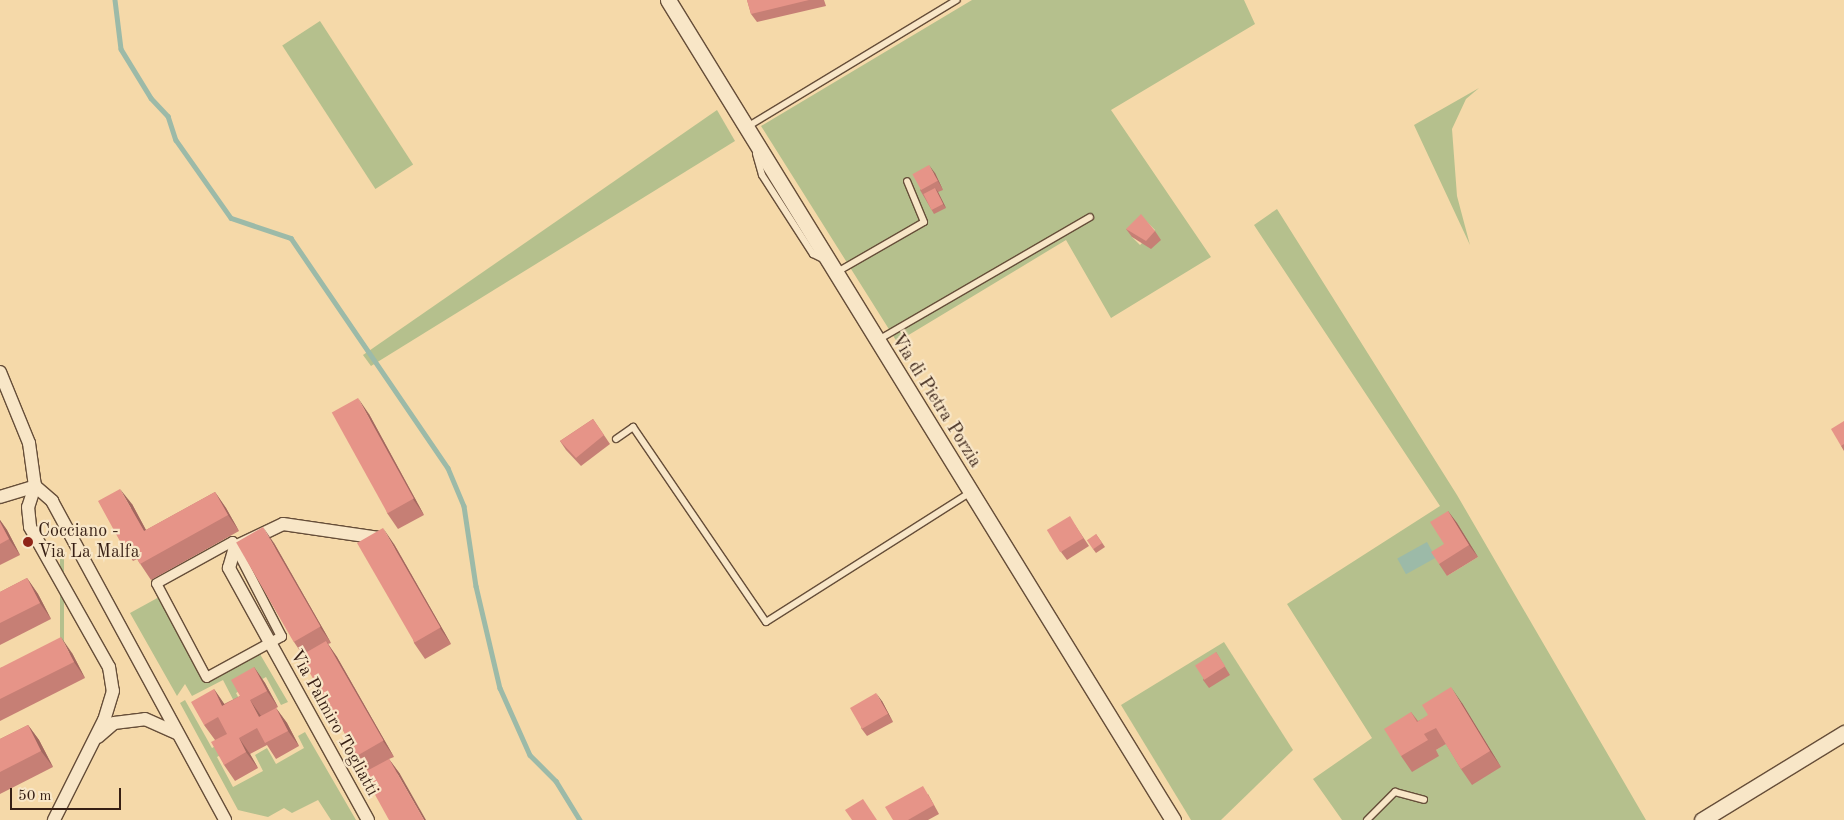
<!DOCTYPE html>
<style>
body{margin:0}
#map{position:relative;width:1844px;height:820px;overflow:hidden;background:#f5d9a9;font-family:"Old Standard TT",serif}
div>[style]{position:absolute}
.green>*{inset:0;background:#b5c08d;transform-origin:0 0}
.water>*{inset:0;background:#9cbaa8;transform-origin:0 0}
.stream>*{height:4.5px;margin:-2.25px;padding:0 2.25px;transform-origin:2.25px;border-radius:2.25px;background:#9cbaa8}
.roads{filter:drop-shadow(1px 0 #664e39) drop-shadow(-1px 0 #664e39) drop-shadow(0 1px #664e39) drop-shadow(0 -1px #664e39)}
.service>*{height:6px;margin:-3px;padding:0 3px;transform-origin:3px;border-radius:3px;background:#f8e6c7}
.pedestrian>*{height:9px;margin:-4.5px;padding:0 4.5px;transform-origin:4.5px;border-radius:4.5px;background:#f8e6c7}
.minor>*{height:12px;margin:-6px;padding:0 6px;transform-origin:6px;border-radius:6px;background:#f8e6c7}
.tertiary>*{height:15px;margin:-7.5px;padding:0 7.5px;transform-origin:7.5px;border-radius:7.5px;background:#f8e6c7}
.wall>*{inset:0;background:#c67f75}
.shaded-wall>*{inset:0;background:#a1685f}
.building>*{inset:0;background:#e69488;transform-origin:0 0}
.dots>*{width:14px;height:14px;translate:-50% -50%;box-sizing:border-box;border:2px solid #f8e6c7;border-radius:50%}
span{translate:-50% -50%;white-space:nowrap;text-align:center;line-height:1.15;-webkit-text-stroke:4.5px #f8e6c7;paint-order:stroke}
.street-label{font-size:18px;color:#361f14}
.poi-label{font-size:18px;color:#361f14}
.left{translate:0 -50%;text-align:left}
.scale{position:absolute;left:10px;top:788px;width:111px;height:22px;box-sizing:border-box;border:2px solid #361f14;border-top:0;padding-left:6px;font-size:15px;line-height:18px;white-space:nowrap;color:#361f14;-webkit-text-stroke:4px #f8e6c7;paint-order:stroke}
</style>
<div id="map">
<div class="green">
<i style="clip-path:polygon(evenodd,972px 0,1244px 0,1255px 24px,1111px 110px,1211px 257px,1111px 318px,1066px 240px,897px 342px,761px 126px,972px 0,1147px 222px,1155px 230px,1140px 245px,1132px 237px,1147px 222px)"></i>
<i style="left:320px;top:21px;width:171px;height:45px;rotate:57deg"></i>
<i style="clip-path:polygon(1479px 88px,1466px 99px,1452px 129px,1457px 196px,1470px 245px,1414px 125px)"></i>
<i style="clip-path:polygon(717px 110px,735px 141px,371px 366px,363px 355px)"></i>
<i style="clip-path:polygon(evenodd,1277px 209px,1457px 495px,1646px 820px,1342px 820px,1313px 779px,1372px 738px,1287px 604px,1440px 506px,1254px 225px,1277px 209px,1453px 556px,1478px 557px,1447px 576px,1453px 556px,1277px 209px,1422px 728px,1501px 767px,1447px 743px,1436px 750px,1422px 728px)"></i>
<i style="left:60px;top:550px;width:4px;height:133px"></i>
<i style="clip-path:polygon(161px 596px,206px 676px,257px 649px,288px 702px,281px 705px,266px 677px,236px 693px,245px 710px,240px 713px,223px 680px,192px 696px,185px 684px,177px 696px,130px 613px)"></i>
<i style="clip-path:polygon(1224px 642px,1293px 750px,1221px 820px,1191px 820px,1121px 705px)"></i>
<i style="clip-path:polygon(185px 700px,212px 748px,228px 739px,233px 748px,217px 757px,233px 787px,263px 771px,255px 755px,267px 748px,276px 764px,304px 748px,298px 736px,305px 732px,356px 820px,331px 820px,318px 800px,292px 813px,284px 808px,268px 817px,238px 810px,180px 703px)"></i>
</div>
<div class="water">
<i style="left:1427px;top:542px;width:18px;height:34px;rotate:61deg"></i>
</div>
<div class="stream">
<i style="left:115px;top:0;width:49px;rotate:83deg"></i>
<i style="left:121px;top:49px;width:57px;rotate:58.5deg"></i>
<i style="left:151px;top:98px;width:25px;rotate:47deg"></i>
<i style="left:168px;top:116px;width:25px;rotate:72deg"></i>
<i style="left:176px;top:140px;width:95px;rotate:54.8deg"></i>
<i style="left:231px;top:218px;width:63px;rotate:18.4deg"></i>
<i style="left:291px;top:238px;width:278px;rotate:55.7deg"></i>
<i style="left:448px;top:468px;width:41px;rotate:67.2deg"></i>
<i style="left:464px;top:506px;width:81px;rotate:81.5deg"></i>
<i style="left:476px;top:586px;width:105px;rotate:76.8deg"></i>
<i style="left:500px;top:688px;width:73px;rotate:65.9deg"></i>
<i style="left:530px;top:755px;width:37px;rotate:45deg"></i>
<i style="left:556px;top:781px;width:46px;rotate:58.4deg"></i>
</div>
<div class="roads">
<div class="service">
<i style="left:747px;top:127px;width:245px;rotate:-31.2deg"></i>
<i style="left:756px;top:154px;width:22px;rotate:74deg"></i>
<i style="left:762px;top:175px;width:94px;rotate:57.2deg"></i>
<i style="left:813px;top:254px;width:13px;rotate:27deg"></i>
<i style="left:837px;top:272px;width:100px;rotate:-29.9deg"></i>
<i style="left:924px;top:222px;width:44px;rotate:-112.5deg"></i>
<i style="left:878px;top:340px;width:245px;rotate:-30.1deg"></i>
<i style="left:616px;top:439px;width:21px;rotate:-35deg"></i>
<i style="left:633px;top:427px;width:236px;rotate:55.7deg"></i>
<i style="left:766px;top:622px;width:243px;rotate:-32.4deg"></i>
<i style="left:1367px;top:820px;width:40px;rotate:-45deg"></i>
<i style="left:1395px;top:792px;width:30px;rotate:15deg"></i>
</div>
<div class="pedestrian">
<i style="left:232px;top:541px;width:107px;rotate:62.7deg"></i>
<i style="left:281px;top:636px;width:85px;rotate:151.3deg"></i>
<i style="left:206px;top:677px;width:106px;rotate:-118deg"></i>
<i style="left:156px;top:583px;width:87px;rotate:-28.9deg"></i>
</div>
<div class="minor">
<i style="left:0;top:372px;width:77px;rotate:67.8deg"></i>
<i style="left:29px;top:443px;width:43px;rotate:82.1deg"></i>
<i style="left:35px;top:486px;width:23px;rotate:41deg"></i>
<i style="left:52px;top:501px;width:363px;rotate:61.5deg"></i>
<i style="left:35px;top:486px;width:22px;rotate:108deg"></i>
<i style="left:28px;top:507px;width:20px;rotate:84deg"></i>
<i style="left:30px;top:527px;width:161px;rotate:60.6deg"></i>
<i style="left:109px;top:667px;width:24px;rotate:81deg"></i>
<i style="left:113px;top:691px;width:30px;rotate:107deg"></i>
<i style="left:104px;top:720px;width:112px;rotate:116.6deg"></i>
<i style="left:0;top:497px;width:37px;rotate:-17deg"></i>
<i style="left:98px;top:737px;width:21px;rotate:-41deg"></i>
<i style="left:114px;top:723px;width:31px;rotate:-7deg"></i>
<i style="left:145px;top:719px;width:35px;rotate:24deg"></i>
<i style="left:368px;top:820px;width:288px;rotate:-118.9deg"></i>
<i style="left:229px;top:568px;width:22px;rotate:-74deg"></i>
<i style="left:235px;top:547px;width:53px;rotate:-25.6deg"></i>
<i style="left:283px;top:524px;width:97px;rotate:8.3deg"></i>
</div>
<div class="tertiary">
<i style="left:668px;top:0;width:963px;rotate:58.37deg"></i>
<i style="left:1702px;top:820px;width:167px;rotate:-31.5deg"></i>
</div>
</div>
<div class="wall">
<i style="clip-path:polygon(747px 0,824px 0,826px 6px,757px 22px,751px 14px)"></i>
<i style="clip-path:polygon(935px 173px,943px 190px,938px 192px,946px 208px,934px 214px,920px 190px)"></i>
<i style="clip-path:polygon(1126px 229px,1155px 231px,1161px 240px,1151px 249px,1132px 237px)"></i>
<i style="clip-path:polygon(369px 414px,424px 515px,398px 529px,387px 513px)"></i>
<i style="clip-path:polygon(593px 419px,610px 444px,581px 466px,566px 450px,560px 441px)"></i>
<i style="clip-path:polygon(1844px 421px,1844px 451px,1841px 446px)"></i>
<i style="clip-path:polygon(215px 492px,226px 508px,239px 531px,151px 580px,137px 559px,133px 561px,122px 545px,132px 504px,146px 530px)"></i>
<i style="clip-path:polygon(1448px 511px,1457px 523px,1478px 557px,1447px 576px,1439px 564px,1444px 544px)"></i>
<i style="clip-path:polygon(0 520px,7px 530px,20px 555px,0 565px)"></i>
<i style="clip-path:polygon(1075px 525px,1089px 546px,1067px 560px,1061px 552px)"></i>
<i style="clip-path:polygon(1096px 534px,1105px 547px,1096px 553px,1093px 549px)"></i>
<i style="clip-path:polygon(274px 543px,331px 643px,328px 644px,337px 657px,394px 757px,389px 759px,400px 774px,368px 771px,357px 756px,302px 654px,294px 642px)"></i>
<i style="clip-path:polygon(394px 544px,451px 644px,425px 659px,414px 643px)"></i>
<i style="clip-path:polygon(27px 578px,38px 594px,51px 619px,0 645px,0 592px)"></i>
<i style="clip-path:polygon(1216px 652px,1230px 675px,1209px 688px,1203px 680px)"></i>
<i style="clip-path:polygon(72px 653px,85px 678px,0 721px,0 668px)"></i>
<i style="clip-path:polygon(254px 667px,265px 683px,278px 707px,276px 708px,287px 723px,299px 746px,276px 759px,267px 745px,250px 754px,258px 768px,235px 781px,224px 765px,215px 740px,204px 725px,214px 689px,224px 704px,240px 696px)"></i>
<i style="clip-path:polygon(882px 701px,893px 722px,867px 736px,861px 728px)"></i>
<i style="clip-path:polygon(1462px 703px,1501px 767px,1472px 785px,1461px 769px,1446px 744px,1436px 750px,1439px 756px,1412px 772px,1401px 756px,1411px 712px,1418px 721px)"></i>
<i style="clip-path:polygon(28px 725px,39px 740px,53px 767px,0 794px,0 739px)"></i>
<i style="clip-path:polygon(928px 794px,939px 814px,928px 820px,893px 820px)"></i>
</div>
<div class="shaded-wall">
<i style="clip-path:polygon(929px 165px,935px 173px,943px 190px,938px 181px)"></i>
<i style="clip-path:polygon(935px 188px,938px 192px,946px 208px,943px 204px)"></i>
<i style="clip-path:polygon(358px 398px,369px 414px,424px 515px,413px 499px)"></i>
<i style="clip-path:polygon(120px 489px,132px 504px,155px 547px,144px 531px)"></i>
<i style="clip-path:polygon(215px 492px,226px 508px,239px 531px,228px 515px)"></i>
<i style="clip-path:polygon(1448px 511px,1457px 523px,1478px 557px,1469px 545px)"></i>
<i style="clip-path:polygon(0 520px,7px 530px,20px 555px,9px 539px,0 522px)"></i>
<i style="clip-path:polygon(263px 527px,274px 543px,331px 643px,320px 627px)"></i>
<i style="clip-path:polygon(383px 528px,394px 544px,451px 644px,440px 628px)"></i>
<i style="clip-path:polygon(27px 578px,38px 594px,51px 619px,40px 603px)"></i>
<i style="clip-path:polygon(61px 637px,72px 653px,85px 678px,74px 662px)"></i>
<i style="clip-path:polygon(326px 641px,337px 657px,394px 757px,383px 741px)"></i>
<i style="clip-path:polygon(254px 667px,265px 683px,278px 707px,267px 691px)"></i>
<i style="clip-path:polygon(1451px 687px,1462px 703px,1501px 767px,1490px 751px)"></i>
<i style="clip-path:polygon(214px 689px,225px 705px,222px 706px)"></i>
<i style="clip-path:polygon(876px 693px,882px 701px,893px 722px,888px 714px)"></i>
<i style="clip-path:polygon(250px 700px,261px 716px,259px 717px)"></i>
<i style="clip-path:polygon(276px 708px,287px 723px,299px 746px,288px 731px)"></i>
<i style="clip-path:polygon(28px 725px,39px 740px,53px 767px,41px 751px)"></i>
<i style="clip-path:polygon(239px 738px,250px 754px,258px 768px,246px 752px)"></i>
<i style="clip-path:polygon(389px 759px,400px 774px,426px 820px,424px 820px)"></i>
</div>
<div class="building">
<i style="clip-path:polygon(747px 0,809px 0,751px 14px)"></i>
<i style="left:929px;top:165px;width:18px;height:19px;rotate:61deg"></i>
<i style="left:935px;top:188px;width:18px;height:13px;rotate:63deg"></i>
<i style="clip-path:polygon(1141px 214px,1155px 231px,1146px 241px,1126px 229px)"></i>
<i style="left:358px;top:398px;width:115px;height:30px;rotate:61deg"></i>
<i style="clip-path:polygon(593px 419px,604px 435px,576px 458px,560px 441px)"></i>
<i style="clip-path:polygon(1844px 421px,1844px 444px,1841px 446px,1831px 429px)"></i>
<i style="clip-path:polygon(120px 489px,144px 531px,215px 492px,228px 515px,140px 564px,128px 542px,122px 545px,98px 501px)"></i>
<i style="clip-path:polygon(1448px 511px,1469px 545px,1439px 564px,1431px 552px,1444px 544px,1430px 522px)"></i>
<i style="left:1070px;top:516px;width:26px;height:27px;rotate:59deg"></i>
<i style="clip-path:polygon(0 522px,9px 539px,0 544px)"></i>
<i style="left:263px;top:527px;width:115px;height:31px;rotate:60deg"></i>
<i style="left:383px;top:528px;width:115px;height:30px;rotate:60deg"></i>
<i style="left:1096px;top:534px;width:11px;height:11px;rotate:56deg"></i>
<i style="clip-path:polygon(27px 578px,40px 603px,0 623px,0 592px)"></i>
<i style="clip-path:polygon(61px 637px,74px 662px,0 699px,0 668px)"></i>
<i style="left:326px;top:641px;width:115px;height:30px;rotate:60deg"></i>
<i style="left:1216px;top:652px;width:17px;height:25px;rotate:57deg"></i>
<i style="clip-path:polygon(254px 667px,267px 691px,250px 700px,259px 717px,276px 708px,288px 731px,265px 743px,257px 728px,239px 738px,246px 752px,224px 765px,211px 742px,227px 734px,218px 717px,204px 725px,191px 702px,214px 689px,222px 706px,240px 696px,231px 680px)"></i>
<i style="clip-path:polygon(1451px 687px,1490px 751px,1461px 769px,1436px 728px,1424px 734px,1428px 740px,1401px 756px,1384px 729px,1411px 712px,1417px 722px,1428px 715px,1422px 705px)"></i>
<i style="left:876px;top:693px;width:24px;height:30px;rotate:60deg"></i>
<i style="clip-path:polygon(28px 725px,41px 751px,0 772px,0 739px)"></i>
<i style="clip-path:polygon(389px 759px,424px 820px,389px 820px,363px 773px)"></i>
<i style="clip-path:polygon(923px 786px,934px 805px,908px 820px,893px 820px,885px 807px)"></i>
<i style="clip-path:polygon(863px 799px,877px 820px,852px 820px,845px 810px)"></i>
</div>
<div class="dots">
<i style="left:28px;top:542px;background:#8f2418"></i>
</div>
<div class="street-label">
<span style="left:936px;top:401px;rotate:58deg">Via di Pietra Porzia</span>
<span style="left:334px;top:723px;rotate:61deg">Via Palmiro Togliatti</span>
</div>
<div class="poi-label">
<span class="left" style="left:38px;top:542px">Cocciano -<br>Via La Malfa</span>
</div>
<div class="scale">50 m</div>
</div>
